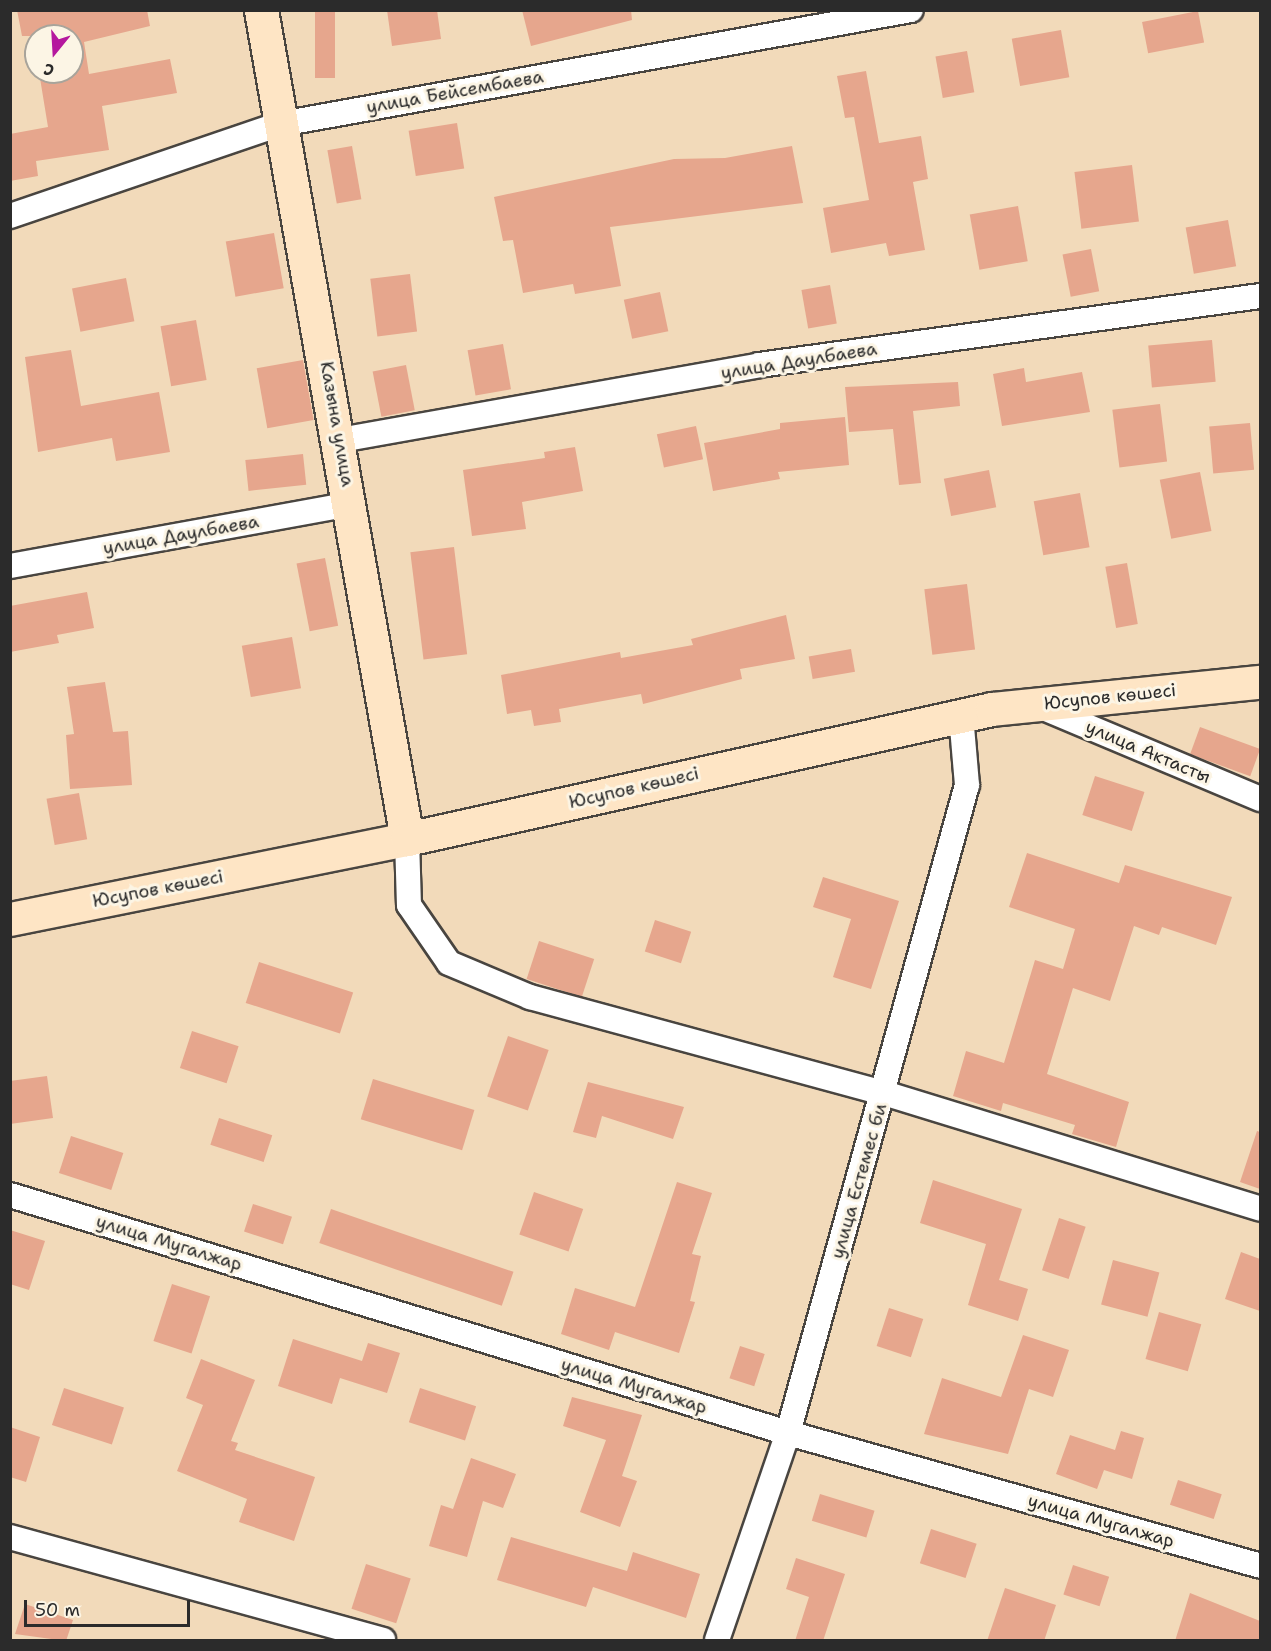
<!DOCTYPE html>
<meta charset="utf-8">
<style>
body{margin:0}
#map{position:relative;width:1271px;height:1651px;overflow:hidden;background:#f2daba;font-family:"Shantell Sans",sans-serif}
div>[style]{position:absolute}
.building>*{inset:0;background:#e6a68d;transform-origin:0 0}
.roads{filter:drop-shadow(2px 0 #494540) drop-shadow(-2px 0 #494540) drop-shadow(0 2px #494540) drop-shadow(0 -2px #494540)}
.street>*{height:24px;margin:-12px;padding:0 12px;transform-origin:12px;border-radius:12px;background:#fff}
.secondary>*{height:33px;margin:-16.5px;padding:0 16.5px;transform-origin:16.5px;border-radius:16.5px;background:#fee5c5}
span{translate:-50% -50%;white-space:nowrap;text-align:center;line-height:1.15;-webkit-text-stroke:6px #fcf5e5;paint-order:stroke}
.street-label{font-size:18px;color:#2b2b2b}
.frame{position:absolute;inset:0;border:12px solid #2b2b2b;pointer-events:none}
.north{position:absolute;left:24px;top:24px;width:60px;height:60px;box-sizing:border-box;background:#fcf5e5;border:2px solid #a8a49b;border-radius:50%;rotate:198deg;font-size:16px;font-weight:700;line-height:24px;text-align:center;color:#2b2b2b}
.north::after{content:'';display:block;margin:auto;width:21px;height:27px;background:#b5179e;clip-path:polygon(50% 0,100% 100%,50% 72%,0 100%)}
.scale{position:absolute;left:24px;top:1600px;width:166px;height:27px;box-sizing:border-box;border:3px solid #2b2b2b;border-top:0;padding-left:8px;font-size:18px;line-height:21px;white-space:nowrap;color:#2b2b2b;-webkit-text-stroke:4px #fcf5e5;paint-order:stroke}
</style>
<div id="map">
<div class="building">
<i style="clip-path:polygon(17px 10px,147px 10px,150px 26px,84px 42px,89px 74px,170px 59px,177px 93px,102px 106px,109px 150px,36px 161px,38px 176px,10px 181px,10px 134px,48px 127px,39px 72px,72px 72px,72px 36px,22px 36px)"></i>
<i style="left:315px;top:10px;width:20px;height:68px"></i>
<i style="clip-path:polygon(387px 10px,437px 10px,441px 39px,392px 46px)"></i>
<i style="clip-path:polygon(522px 10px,631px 10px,632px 20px,531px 46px)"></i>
<i style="left:1198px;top:11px;width:32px;height:57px;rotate:79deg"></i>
<i style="left:1061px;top:30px;width:48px;height:50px;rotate:80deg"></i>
<i style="left:967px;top:51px;width:42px;height:32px;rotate:80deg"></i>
<i style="clip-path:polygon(866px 71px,879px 143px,921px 136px,928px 179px,913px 182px,925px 250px,889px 256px,886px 243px,831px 253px,823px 208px,869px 200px,854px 117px,845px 118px,837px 76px)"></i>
<i style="left:457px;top:123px;width:46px;height:49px;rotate:81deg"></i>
<i style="left:352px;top:146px;width:54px;height:25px;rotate:80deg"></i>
<i style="clip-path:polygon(792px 146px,803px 203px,610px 227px,621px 286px,575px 294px,573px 284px,523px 293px,513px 240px,503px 241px,494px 197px,674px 159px,725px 158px)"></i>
<i style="left:1132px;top:165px;width:57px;height:58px;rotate:83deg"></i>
<i style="left:1018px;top:206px;width:56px;height:49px;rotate:80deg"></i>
<i style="left:1228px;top:220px;width:47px;height:43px;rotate:80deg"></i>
<i style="left:274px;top:233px;width:56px;height:49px;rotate:80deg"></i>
<i style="left:1091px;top:249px;width:43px;height:29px;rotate:79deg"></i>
<i style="left:410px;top:274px;width:58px;height:40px;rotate:83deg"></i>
<i style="left:126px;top:278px;width:44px;height:55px;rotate:79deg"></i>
<i style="left:830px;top:285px;width:39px;height:29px;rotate:80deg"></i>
<i style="left:660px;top:292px;width:40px;height:37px;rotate:78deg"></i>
<i style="left:196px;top:320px;width:61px;height:36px;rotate:80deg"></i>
<i style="left:1212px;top:340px;width:42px;height:64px;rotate:85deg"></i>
<i style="left:503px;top:344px;width:46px;height:36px;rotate:80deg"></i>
<i style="clip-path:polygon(71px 350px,81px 406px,159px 392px,170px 452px,116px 461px,112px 438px,38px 452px,25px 357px)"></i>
<i style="left:303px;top:360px;width:61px;height:47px;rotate:80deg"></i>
<i style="left:406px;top:365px;width:46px;height:34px;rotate:79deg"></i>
<i style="clip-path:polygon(1024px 368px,1026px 382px,1082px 372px,1090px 412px,1002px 426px,993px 374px)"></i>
<i style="clip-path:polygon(958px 382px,960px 406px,913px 411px,921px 483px,899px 485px,893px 429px,849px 432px,845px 387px)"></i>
<i style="left:1160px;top:404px;width:58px;height:48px;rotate:83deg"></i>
<i style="clip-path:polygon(845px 417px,849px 465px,778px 472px,780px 479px,713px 491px,704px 443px,780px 429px,780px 423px)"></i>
<i style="left:1250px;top:423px;width:47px;height:41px;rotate:85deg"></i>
<i style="left:696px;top:426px;width:34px;height:40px;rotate:78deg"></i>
<i style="clip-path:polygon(575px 447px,583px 491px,522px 502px,526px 529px,472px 536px,463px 470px,545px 458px,544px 452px)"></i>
<i style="left:303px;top:454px;width:31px;height:58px;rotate:84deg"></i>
<i style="left:989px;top:470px;width:38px;height:46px;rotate:79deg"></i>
<i style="left:1200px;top:472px;width:60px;height:41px;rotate:79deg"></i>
<i style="left:1080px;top:493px;width:55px;height:47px;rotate:80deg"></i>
<i style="left:454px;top:547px;width:108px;height:44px;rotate:83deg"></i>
<i style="left:325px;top:558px;width:69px;height:29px;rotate:79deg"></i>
<i style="left:1127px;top:563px;width:62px;height:22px;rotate:80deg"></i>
<i style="left:967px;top:584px;width:66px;height:43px;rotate:83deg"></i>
<i style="clip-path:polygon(87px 592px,94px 628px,57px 635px,59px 643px,10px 652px,10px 606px)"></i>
<i style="clip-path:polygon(786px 615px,795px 659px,740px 669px,742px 679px,643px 704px,641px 694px,559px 709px,561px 722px,534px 726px,531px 710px,507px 714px,501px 675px,620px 652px,621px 658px,693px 645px,691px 639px)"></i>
<i style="left:292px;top:637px;width:52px;height:51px;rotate:80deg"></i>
<i style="left:851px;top:649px;width:23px;height:43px;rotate:80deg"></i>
<i style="clip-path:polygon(105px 682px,113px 732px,128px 731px,132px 785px,70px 789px,66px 735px,74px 734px,67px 687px)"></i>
<i style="left:1200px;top:727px;width:64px;height:29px;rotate:20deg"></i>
<i style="left:1095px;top:776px;width:52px;height:41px;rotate:18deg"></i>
<i style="left:79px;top:793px;width:47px;height:33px;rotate:80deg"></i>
<i style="clip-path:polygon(1027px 853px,1119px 883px,1125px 865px,1232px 897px,1216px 945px,1162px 927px,1159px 935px,1134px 926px,1110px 1001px,1073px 988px,1047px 1074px,1129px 1102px,1116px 1147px,1072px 1134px,1075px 1125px,1003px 1103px,1001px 1111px,953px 1096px,966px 1051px,1004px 1063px,1035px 960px,1063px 969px,1075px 929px,1009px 907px)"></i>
<i style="clip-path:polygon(823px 877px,899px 901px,871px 989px,833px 977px,851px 919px,813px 907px)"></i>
<i style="left:655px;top:920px;width:38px;height:33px;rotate:18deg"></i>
<i style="left:539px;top:941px;width:58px;height:40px;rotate:18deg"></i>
<i style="left:259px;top:962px;width:99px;height:43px;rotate:18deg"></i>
<i style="left:192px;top:1031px;width:49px;height:39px;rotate:18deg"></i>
<i style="left:508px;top:1036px;width:43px;height:64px;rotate:19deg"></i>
<i style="clip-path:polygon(47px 1076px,53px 1118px,10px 1124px,10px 1081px)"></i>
<i style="left:373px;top:1079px;width:106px;height:42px;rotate:17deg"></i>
<i style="clip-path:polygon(588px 1082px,684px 1107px,673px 1139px,602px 1116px,596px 1138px,573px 1132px)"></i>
<i style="left:219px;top:1118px;width:56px;height:28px;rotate:18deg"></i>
<i style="clip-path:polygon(1257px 1131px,1260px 1132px,1260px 1189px,1240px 1182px)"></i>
<i style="left:71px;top:1136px;width:55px;height:39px;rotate:18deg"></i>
<i style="clip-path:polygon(933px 1180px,1022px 1209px,999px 1280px,1028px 1289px,1018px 1321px,968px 1305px,986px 1244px,920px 1223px)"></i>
<i style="clip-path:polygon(677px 1182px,712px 1193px,692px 1254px,701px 1256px,690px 1301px,695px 1302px,679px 1353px,615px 1332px,609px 1350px,561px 1334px,575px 1288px,635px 1307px)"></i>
<i style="left:534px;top:1192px;width:52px;height:45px;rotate:19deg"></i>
<i style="left:253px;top:1204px;width:41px;height:29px;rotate:18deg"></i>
<i style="left:331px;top:1209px;width:193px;height:36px;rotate:19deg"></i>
<i style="left:1059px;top:1218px;width:28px;height:55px;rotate:18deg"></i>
<i style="clip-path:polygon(10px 1230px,45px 1241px,29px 1290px,10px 1284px)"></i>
<i style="clip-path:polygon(1241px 1252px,1260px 1259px,1260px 1311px,1225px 1299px)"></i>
<i style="left:1113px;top:1260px;width:48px;height:46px;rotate:15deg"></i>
<i style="left:172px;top:1284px;width:40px;height:60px;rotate:18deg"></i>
<i style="left:889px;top:1308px;width:36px;height:40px;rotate:18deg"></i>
<i style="left:1159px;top:1312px;width:44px;height:49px;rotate:16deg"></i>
<i style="clip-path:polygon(1023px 1335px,1069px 1350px,1053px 1397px,1029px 1389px,1008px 1454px,924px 1434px,942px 1378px,1001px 1397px)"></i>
<i style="clip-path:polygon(293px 1339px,362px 1361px,368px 1343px,400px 1353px,387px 1393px,340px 1378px,332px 1404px,278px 1386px)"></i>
<i style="left:740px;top:1346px;width:26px;height:34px;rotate:18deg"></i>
<i style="clip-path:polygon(201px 1359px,255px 1380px,231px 1441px,238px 1443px,235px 1450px,315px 1477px,294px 1541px,239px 1522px,247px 1499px,177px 1471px,203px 1405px,186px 1398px)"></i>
<i style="left:64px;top:1388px;width:63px;height:39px;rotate:18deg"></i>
<i style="left:420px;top:1388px;width:59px;height:36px;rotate:18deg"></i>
<i style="clip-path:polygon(572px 1397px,642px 1415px,622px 1476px,637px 1481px,620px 1527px,580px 1512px,606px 1440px,563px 1426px)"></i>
<i style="clip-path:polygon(10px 1427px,40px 1437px,26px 1482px,10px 1477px)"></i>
<i style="clip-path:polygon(1121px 1431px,1144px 1438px,1132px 1479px,1104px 1470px,1097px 1489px,1056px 1474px,1070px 1435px,1115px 1450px)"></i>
<i style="clip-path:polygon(471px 1458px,516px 1474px,503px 1508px,483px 1501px,467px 1557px,429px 1546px,441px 1505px,453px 1509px)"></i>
<i style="left:1178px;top:1480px;width:46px;height:26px;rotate:18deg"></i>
<i style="left:820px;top:1494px;width:57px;height:28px;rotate:17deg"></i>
<i style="left:931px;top:1529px;width:48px;height:36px;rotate:18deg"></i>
<i style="clip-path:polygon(511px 1537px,627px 1571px,633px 1552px,700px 1574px,686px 1618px,593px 1587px,586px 1607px,497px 1580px)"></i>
<i style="clip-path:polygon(796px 1558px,845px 1574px,823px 1641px,795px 1641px,809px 1597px,786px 1589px)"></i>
<i style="left:366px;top:1564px;width:47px;height:47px;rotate:18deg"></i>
<i style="left:1073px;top:1565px;width:38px;height:31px;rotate:18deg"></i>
<i style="clip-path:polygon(1005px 1588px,1056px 1605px,1044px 1641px,987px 1641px)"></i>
<i style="clip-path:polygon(1190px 1593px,1260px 1621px,1260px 1641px,1175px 1641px)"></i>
<i style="clip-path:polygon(25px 1604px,73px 1620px,66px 1641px,15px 1634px)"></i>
</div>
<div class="roads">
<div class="street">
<i style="left:10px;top:216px;width:286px;rotate:-18.8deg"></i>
<i style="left:281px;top:124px;width:640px;rotate:-10.26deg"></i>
<i style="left:340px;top:440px;width:426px;rotate:-10.1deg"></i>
<i style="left:759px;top:365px;width:506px;rotate:-7.84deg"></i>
<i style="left:10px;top:566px;width:347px;rotate:-10.3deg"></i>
<i style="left:1039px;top:706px;width:240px;rotate:22.8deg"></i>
<i style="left:407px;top:839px;width:66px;rotate:88.3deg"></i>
<i style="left:409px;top:905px;width:70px;rotate:55.4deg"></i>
<i style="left:449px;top:963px;width:88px;rotate:22.8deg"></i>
<i style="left:530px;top:997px;width:367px;rotate:15.2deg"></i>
<i style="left:884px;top:1093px;width:393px;rotate:17.1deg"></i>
<i style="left:10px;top:1195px;width:814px;rotate:17.01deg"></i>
<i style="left:788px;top:1433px;width:490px;rotate:15.7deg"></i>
<i style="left:10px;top:1537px;width:387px;rotate:15.4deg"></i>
<i style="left:717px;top:1640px;width:219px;rotate:-71.1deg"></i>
<i style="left:788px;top:1433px;width:672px;rotate:-74.56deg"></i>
<i style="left:967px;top:785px;width:70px;rotate:-94.9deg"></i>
</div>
<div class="secondary">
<i style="left:261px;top:10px;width:842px;rotate:80.01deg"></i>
<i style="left:10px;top:919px;width:405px;rotate:-11.4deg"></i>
<i style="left:407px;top:839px;width:599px;rotate:-12.53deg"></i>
<i style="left:992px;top:709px;width:269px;rotate:-5.8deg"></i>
</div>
</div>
<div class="street-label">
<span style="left:455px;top:92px;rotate:-10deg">улица Бейсембаева</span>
<span style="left:799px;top:361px;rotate:-9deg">улица Даулбаева</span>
<span style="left:337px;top:424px;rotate:80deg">Казына улица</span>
<span style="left:181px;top:535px;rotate:-10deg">улица Даулбаева</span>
<span style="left:1110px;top:697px;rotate:-6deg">Юсупов көшесі</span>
<span style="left:1148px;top:752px;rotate:23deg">улица Актасты</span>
<span style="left:634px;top:788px;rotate:-13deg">Юсупов көшесі</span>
<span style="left:158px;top:889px;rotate:-11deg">Юсупов көшесі</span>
<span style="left:859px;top:1181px;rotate:-74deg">улица Естемес би</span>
<span style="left:169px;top:1243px;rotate:17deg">улица Мугалжар</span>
<span style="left:634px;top:1386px;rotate:17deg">улица Мугалжар</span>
<span style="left:1101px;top:1521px;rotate:16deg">улица Мугалжар</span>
</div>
<div class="frame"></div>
<div class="north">С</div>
<div class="scale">50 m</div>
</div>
